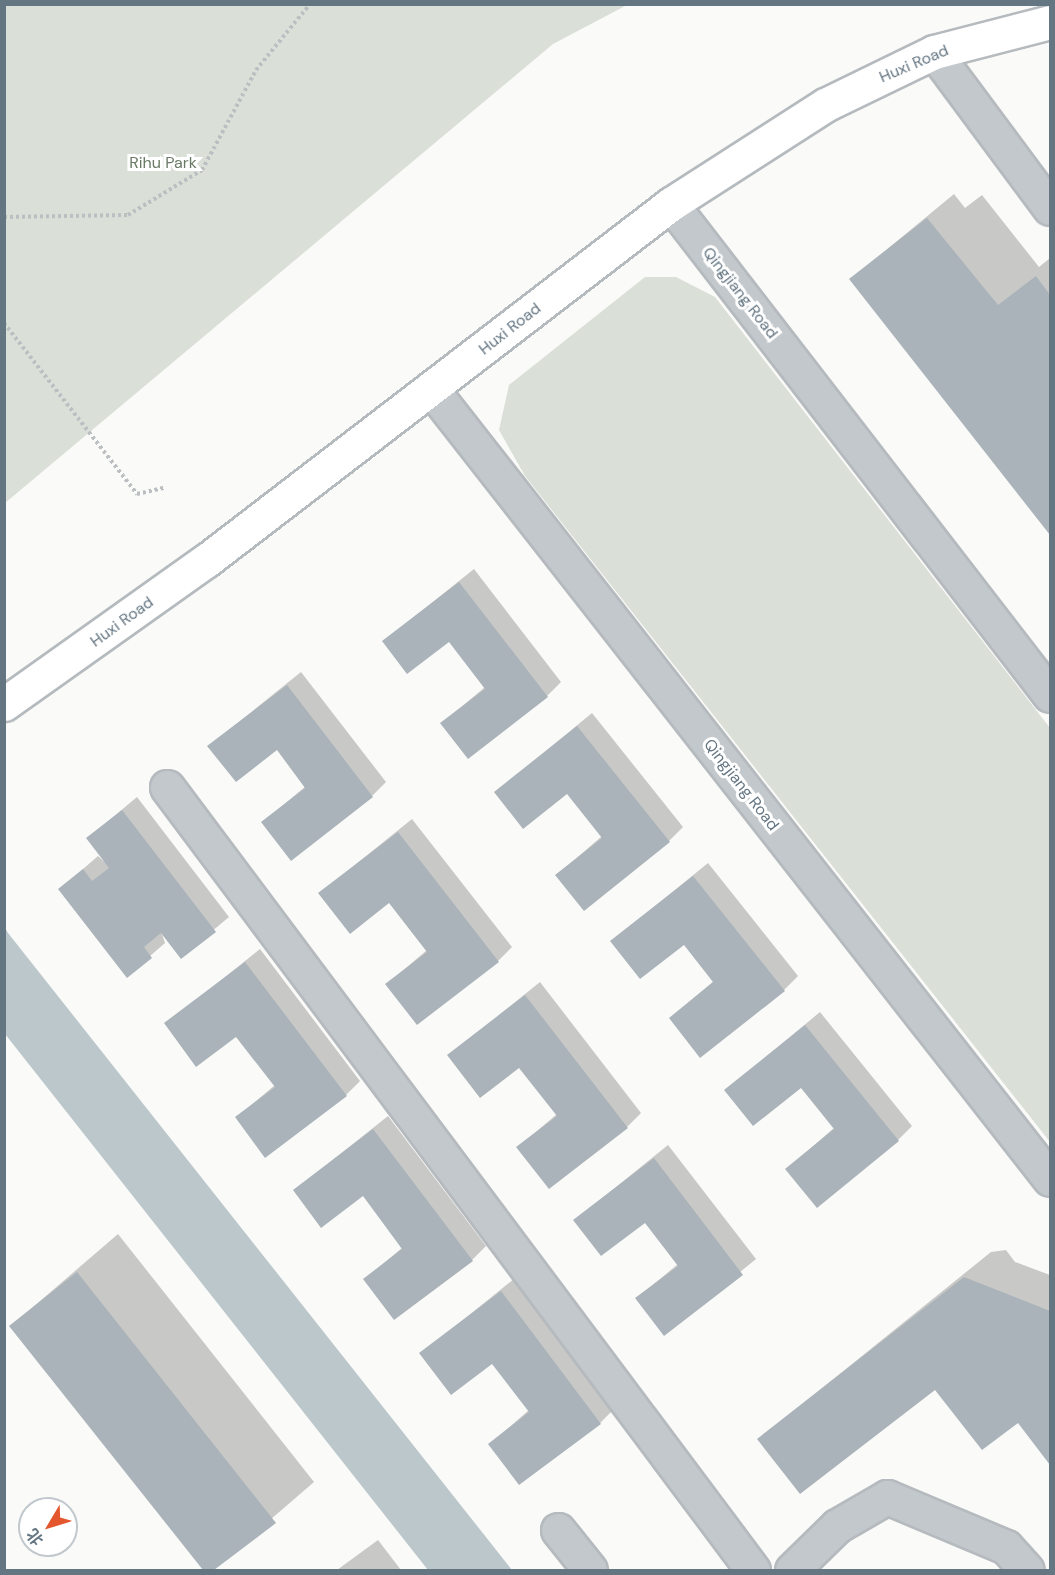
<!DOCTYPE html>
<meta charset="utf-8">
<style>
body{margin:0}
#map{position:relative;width:1055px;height:1575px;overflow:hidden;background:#fafaf8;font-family:"DM Sans","Noto Sans SC",sans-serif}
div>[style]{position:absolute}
.green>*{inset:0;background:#dadfd7}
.water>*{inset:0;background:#bbc7cb}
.shadow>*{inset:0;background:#0003}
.building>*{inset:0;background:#aab3b9}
.path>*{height:4px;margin-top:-2px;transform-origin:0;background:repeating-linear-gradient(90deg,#bbbfc2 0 3px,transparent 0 6px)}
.roads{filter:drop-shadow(2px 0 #b5babe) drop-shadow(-2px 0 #b5babe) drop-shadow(0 2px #b5babe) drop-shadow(0 -2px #b5babe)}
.minor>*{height:33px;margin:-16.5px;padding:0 16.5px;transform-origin:16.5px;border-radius:16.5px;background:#c3c8cc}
.major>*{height:33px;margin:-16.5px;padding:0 16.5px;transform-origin:16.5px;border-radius:16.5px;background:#fff}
span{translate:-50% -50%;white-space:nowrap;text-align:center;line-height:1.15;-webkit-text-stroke:6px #fff;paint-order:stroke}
.street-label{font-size:16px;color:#657683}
.park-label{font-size:16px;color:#687a64}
.frame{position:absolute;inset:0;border:6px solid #657683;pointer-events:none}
.north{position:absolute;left:18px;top:1497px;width:60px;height:60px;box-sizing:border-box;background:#fff;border:2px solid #c1c8cd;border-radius:50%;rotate:232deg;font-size:16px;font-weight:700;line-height:24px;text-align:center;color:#657683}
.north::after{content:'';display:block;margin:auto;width:21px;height:27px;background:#e4572e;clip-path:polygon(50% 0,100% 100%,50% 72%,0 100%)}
</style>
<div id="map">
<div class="green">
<i style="clip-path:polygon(5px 4px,627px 4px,627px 5px,553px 44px,5px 503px)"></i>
<i style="clip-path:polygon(645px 277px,676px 277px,715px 297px,1050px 728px,1050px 1142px,525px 476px,499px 430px,509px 385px)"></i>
</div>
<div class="water">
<i style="clip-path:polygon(4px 926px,8px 933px,512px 1570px,428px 1570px,5px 1034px)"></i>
</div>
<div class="shadow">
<i style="clip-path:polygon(954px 194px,965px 208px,982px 195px,1039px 267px,1050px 258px,1050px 532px,851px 279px)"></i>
<i style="clip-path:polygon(474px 569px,561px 682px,547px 696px,442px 723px,485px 687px,449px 639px,384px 641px)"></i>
<i style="clip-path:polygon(301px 672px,386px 782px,372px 796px,263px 822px,306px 786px,277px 748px,209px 746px)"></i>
<i style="clip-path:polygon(592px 713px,683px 827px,669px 841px,557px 875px,602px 836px,568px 792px,496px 792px)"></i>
<i style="clip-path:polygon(137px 797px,229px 917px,181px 957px,161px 931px,165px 943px,127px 976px,60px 889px,98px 856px,109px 866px,88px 838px)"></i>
<i style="clip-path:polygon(412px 819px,512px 947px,498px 961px,387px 984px,427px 950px,389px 901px,320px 893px)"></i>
<i style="clip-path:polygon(708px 863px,798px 976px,784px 990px,671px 1018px,714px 981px,684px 943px,612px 941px)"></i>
<i style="clip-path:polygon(260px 949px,360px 1081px,346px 1095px,237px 1117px,275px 1085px,237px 1034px,166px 1024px)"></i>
<i style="clip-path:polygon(540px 982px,641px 1113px,627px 1127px,518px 1147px,557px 1114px,520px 1065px,449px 1055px)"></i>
<i style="clip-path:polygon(820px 1012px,912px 1126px,898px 1140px,787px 1169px,835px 1127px,801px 1086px,726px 1090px)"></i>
<i style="clip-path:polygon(388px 1116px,486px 1246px,472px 1260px,365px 1279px,403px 1247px,363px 1194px,295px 1190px)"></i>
<i style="clip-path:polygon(668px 1145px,756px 1259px,664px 1334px,637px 1298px,678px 1264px,646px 1221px,575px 1220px)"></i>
<i style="clip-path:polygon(118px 1234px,314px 1482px,212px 1570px,205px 1570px,11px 1326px)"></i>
<i style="clip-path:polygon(1006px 1250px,1015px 1262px,1050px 1275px,1050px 1463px,1018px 1421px,935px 1387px,759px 1439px,991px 1252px)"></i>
<i style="clip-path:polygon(515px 1278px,614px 1409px,600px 1423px,490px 1444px,529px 1410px,493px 1362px,421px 1354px)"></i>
<i style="clip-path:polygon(378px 1540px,401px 1570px,337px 1570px)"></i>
</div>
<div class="building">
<i style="clip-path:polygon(927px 218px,998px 305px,1036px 276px,1050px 295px,1050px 535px,849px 279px)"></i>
<i style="clip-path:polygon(459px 582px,548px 697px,468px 759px,440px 723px,485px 689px,449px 642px,407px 674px,382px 641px)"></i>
<i style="clip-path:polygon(287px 685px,373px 797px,291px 861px,261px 822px,305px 788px,277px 750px,236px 782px,207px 746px)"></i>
<i style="clip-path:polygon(577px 726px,670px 842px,584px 911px,555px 875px,602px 838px,567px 794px,523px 829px,494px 792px)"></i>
<i style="clip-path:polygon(122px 810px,216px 932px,181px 959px,161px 933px,144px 947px,152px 958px,127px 978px,58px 889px,83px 869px,92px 881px,109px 868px,86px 838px)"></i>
<i style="clip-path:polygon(398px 832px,499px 962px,417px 1025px,385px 984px,427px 952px,389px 903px,350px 934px,318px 893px)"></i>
<i style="clip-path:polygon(693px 876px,785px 991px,700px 1058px,669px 1018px,713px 982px,684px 945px,640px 979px,610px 941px)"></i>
<i style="clip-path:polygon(245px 962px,347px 1096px,265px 1158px,235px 1117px,275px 1087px,236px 1037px,196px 1067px,164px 1023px)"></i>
<i style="clip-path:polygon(525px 995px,628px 1128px,549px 1189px,516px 1147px,557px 1116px,519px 1068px,480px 1098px,447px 1055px)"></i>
<i style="clip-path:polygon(805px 1025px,899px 1141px,817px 1208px,785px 1169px,834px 1129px,801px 1088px,753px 1126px,724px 1090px)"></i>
<i style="clip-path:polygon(373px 1129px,473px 1261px,394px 1320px,363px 1279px,402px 1249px,363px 1196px,321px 1228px,293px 1190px)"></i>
<i style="clip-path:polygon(654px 1158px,743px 1275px,664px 1336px,635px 1298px,678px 1266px,645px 1223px,601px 1256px,573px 1220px)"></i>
<i style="clip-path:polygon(77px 1272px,276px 1523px,214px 1570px,203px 1570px,9px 1326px)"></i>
<i style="clip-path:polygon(964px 1277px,1050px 1311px,1050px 1465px,1018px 1423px,982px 1450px,935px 1390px,800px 1494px,757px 1439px)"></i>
<i style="clip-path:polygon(501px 1291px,601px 1424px,519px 1485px,488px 1444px,529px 1412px,492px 1364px,451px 1395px,419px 1353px)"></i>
</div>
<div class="path">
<i style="left:4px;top:217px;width:124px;rotate:-0.9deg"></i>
<i style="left:128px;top:215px;width:87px;rotate:-31.3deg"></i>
<i style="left:202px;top:170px;width:114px;rotate:-61.6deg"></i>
<i style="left:256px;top:70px;width:85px;rotate:-50.7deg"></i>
<i style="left:4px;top:323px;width:217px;rotate:52.1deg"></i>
<i style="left:137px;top:494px;width:28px;rotate:-13deg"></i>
</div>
<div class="roads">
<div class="minor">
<i style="left:934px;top:52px;width:194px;rotate:53.4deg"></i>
<i style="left:671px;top:204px;width:620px;rotate:52.34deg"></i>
<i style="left:432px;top:390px;width:1002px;rotate:51.93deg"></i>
<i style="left:167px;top:787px;width:978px;rotate:53.19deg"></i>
<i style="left:558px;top:1530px;width:51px;rotate:51.3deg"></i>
<i style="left:792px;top:1570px;width:63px;rotate:-44.4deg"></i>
<i style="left:837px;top:1526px;width:58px;rotate:-30.1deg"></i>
<i style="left:887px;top:1497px;width:129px;rotate:22.8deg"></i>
<i style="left:1006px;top:1547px;width:31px;rotate:48deg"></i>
</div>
<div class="major">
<i style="left:4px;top:704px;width:249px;rotate:-35.4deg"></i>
<i style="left:207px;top:560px;width:585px;rotate:-37.5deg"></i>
<i style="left:671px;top:204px;width:183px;rotate:-32.7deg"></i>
<i style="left:825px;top:105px;width:121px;rotate:-25.9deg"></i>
<i style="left:934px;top:52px;width:120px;rotate:-14.5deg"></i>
</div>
</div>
<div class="street-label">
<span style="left:914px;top:64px;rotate:-23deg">Huxi Road</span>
<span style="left:740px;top:293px;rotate:52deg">Qingjiang Road</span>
<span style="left:510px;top:329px;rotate:-38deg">Huxi Road</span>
<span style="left:122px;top:622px;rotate:-36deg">Huxi Road</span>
<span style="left:741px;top:785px;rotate:52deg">Qingjiang Road</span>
</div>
<div class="park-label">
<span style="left:163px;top:163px">Rihu Park</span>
</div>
<div class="frame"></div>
<div class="north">北</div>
</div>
